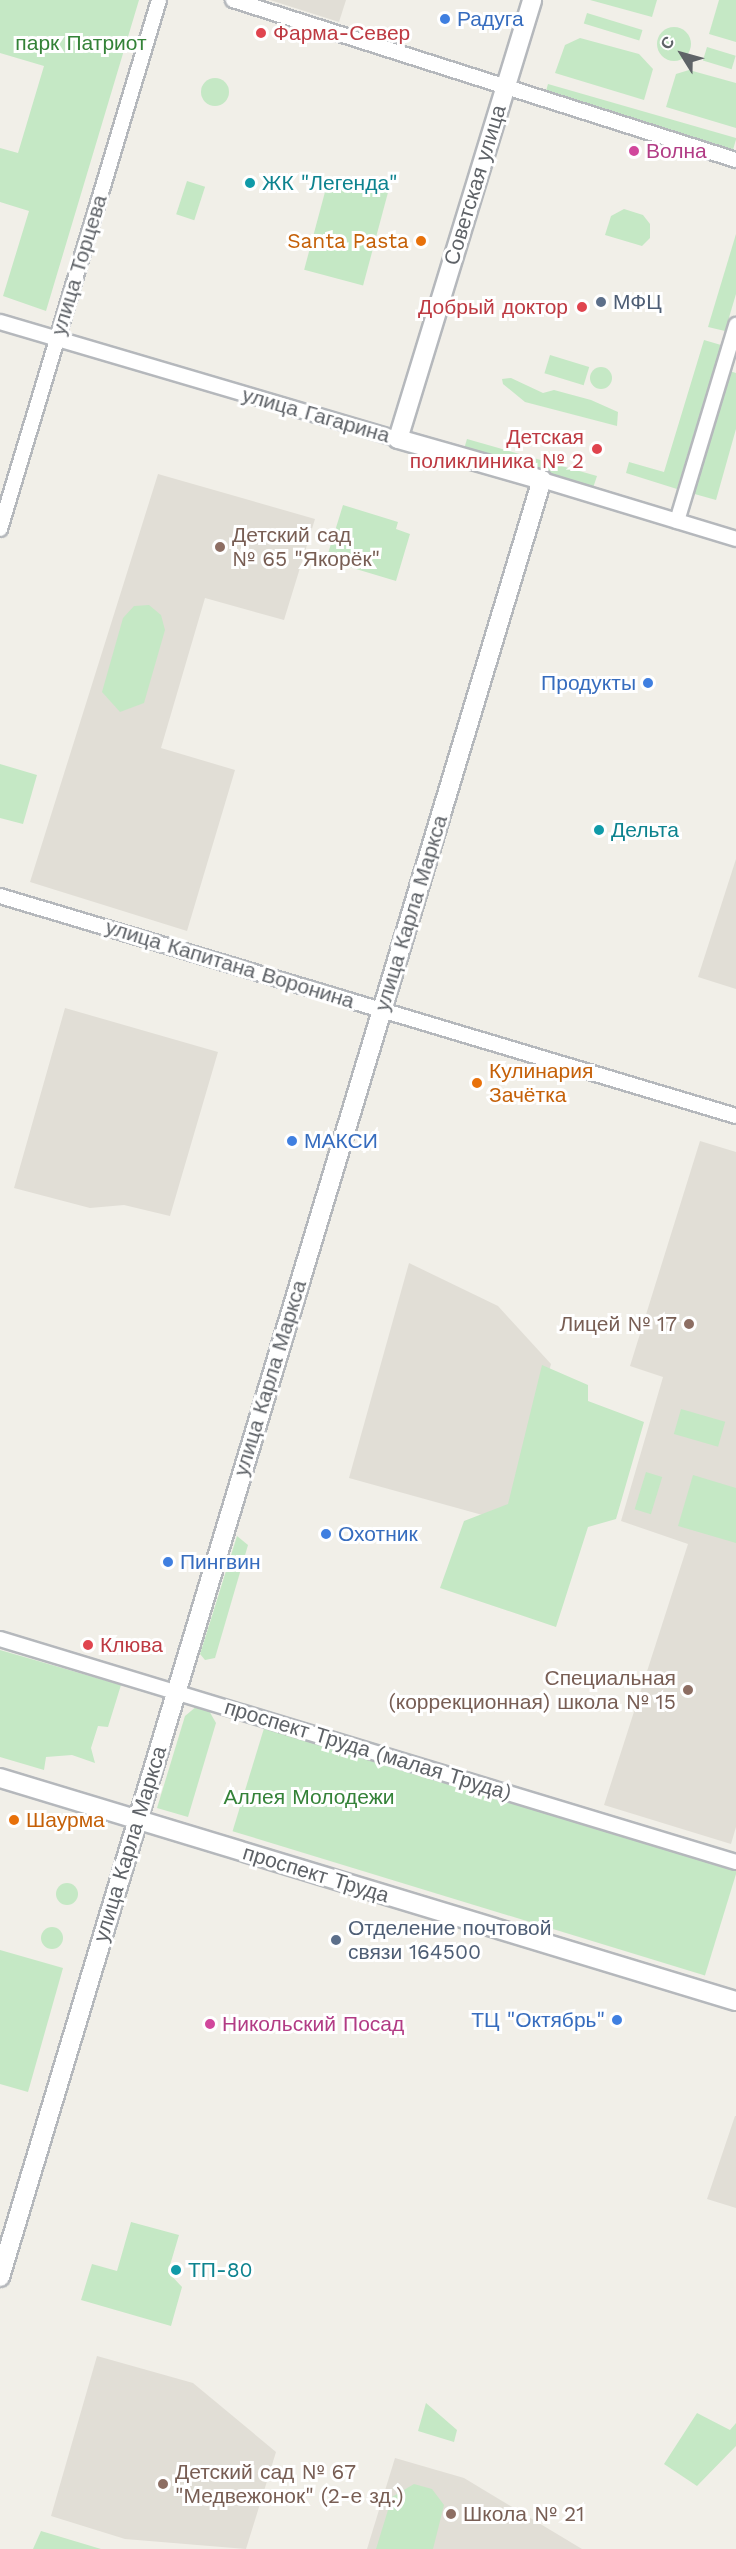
<!DOCTYPE html>
<meta charset="utf-8">
<style>
body{margin:0}
#map{position:relative;width:736px;height:2549px;overflow:hidden;background:#f1efe8;font-family:"Work Sans",sans-serif}
div>[style]{position:absolute}
.education>*{inset:0;background:#e1ded6}
.green>*{inset:0;background:#c5e8c5;transform-origin:0 0}
.round{border-radius:50%}
.roads{filter:drop-shadow(2px 0 #b5b8bc) drop-shadow(-2px 0 #b5b8bc) drop-shadow(0 2px #b5b8bc) drop-shadow(0 -2px #b5b8bc)}
.street>*{height:14px;margin:-7px;padding:0 7px;transform-origin:7px;border-radius:7px;background:#fff}
.secondary>*{height:18px;margin:-9px;padding:0 9px;transform-origin:9px;border-radius:9px;background:#fff}
.dots>*{width:16px;height:16px;translate:-50% -50%;box-sizing:border-box;border:3px solid #fff;border-radius:50%}
span{translate:-50% -50%;white-space:nowrap;text-align:center;line-height:1.15;-webkit-text-stroke:6px #fff;paint-order:stroke}
.shop-label{font-size:21px;color:#366cbe}
.left{translate:0 -50%;text-align:left}
.right{translate:-100% -50%;text-align:right}
.health-label{font-size:21px;color:#be3a42}
.park-label{font-size:21px;color:#348238}
.hotel-label{font-size:21px;color:#b23c85}
.culture-label{font-size:21px;color:#0d838f}
.street-label{font-size:21px;color:#5f6368}
.food-label{font-size:21px;color:#c56008}
.service-label{font-size:21px;color:#4e5e75}
.education-label{font-size:21px;color:#785e54}
.north{position:absolute;left:652px;top:24px;width:60px;height:60px;-webkit-text-stroke:4px #fff;paint-order:stroke;rotate:307deg;font-size:16px;font-weight:700;line-height:24px;text-align:center;color:#5f6368}
.north::after{content:'';display:block;margin:auto;width:21px;height:27px;background:#5f6368;clip-path:polygon(50% 0,100% 100%,50% 72%,0 100%)}
</style>
<div id="map">
<div class="education">
<i style="clip-path:polygon(270px 0,346px 0,339px 22px)"></i>
<i style="clip-path:polygon(158px 474px,315px 519px,284px 620px,205px 598px,161px 748px,235px 770px,187px 931px,30px 882px)"></i>
<i style="clip-path:polygon(736px 859px,736px 989px,698px 977px)"></i>
<i style="clip-path:polygon(65px 1008px,218px 1052px,170px 1216px,124px 1205px,90px 1208px,14px 1188px)"></i>
<i style="clip-path:polygon(700px 1141px,736px 1152px,736px 1827px,731px 1844px,604px 1805px,688px 1544px,621px 1521px,663px 1377px,630px 1366px)"></i>
<i style="clip-path:polygon(409px 1263px,498px 1306px,551px 1364px,510px 1511px,486px 1516px,349px 1478px)"></i>
<i style="clip-path:polygon(735px 2116px,736px 2116px,736px 2208px,707px 2199px)"></i>
<i style="clip-path:polygon(97px 2356px,193px 2383px,276px 2452px,246px 2549px,125px 2539px,51px 2516px)"></i>
<i style="clip-path:polygon(395px 2458px,464px 2478px,582px 2549px,367px 2549px)"></i>
</div>
<div class="green">
<i style="clip-path:polygon(0 0,139px 0,46px 311px,3px 296px,29px 211px,0 202px,0 148px,18px 153px,44px 66px,0 53px)"></i>
<i style="clip-path:polygon(590px 0,657px 0,652px 17px)"></i>
<i style="clip-path:polygon(719px 0,736px 0,736px 42px,709px 34px)"></i>
<i style="left:587px;top:13px;width:58px;height:11px;rotate:17deg"></i>
<i class="round" style="left:657px;top:27px;width:34px;height:34px"></i>
<i style="clip-path:polygon(580px 38px,639px 54px,653px 69px,644px 100px,555px 73px,565px 45px)"></i>
<i style="left:707px;top:47px;width:30px;height:14px;rotate:17deg"></i>
<i style="clip-path:polygon(689px 70px,736px 83px,736px 128px,666px 107px,676px 74px)"></i>
<i class="round" style="left:201px;top:78px;width:28px;height:28px"></i>
<i style="left:548px;top:84px;width:196px;height:12px;rotate:16deg"></i>
<i style="left:329px;top:177px;width:61px;height:96px;rotate:15deg"></i>
<i style="left:187px;top:181px;width:19px;height:35px;rotate:18deg"></i>
<i style="clip-path:polygon(624px 209px,643px 215px,650px 224px,650px 238px,642px 246px,605px 235px,611px 216px)"></i>
<i style="clip-path:polygon(736px 234px,736px 294px,725px 331px,708px 327px)"></i>
<i style="clip-path:polygon(704px 340px,721px 345px,677px 489px,626px 473px,629px 462px,664px 472px)"></i>
<i style="left:550px;top:355px;width:41px;height:19px;rotate:17deg"></i>
<i class="round" style="left:590px;top:367px;width:22px;height:22px"></i>
<i style="clip-path:polygon(726px 370px,736px 373px,736px 429px,716px 500px,691px 493px)"></i>
<i style="clip-path:polygon(511px 378px,543px 393px,554px 390px,591px 400px,618px 412px,617px 426px,525px 402px,503px 384px,502px 379px)"></i>
<i style="clip-path:polygon(467px 439px,597px 476px,592px 491px,464px 449px)"></i>
<i style="clip-path:polygon(343px 505px,398px 522px,396px 529px,410px 534px,396px 581px,326px 560px)"></i>
<i style="clip-path:polygon(149px 605px,161px 615px,165px 630px,144px 703px,120px 712px,102px 692px,123px 618px,134px 606px)"></i>
<i style="clip-path:polygon(0 764px,37px 775px,23px 824px,0 818px)"></i>
<i style="clip-path:polygon(542px 1365px,588px 1385px,588px 1401px,644px 1422px,616px 1519px,588px 1527px,556px 1627px,440px 1588px,464px 1521px,508px 1504px)"></i>
<i style="left:681px;top:1409px;width:46px;height:26px;rotate:16deg"></i>
<i style="left:646px;top:1472px;width:17px;height:39px;rotate:17deg"></i>
<i style="clip-path:polygon(693px 1475px,736px 1488px,736px 1543px,678px 1526px)"></i>
<i style="clip-path:polygon(237px 1536px,248px 1545px,215px 1658px,205px 1660px,200px 1654px)"></i>
<i style="clip-path:polygon(0 1650px,121px 1685px,108px 1727px,98px 1726px,91px 1748px,95px 1763px,72px 1755px,46px 1757px,44px 1770px,0 1757px)"></i>
<i style="clip-path:polygon(197px 1706px,208px 1709px,216px 1723px,188px 1817px,157px 1808px,185px 1716px)"></i>
<i style="left:265px;top:1725px;width:494px;height:111px;rotate:17deg"></i>
<i class="round" style="left:56px;top:1883px;width:22px;height:22px"></i>
<i class="round" style="left:41px;top:1927px;width:22px;height:22px"></i>
<i style="clip-path:polygon(0 1950px,63px 1968px,28px 2092px,0 2084px)"></i>
<i style="clip-path:polygon(131px 2222px,179px 2235px,168px 2272px,182px 2287px,171px 2326px,81px 2300px,92px 2264px,117px 2271px)"></i>
<i style="clip-path:polygon(426px 2403px,457px 2430px,454px 2442px,418px 2431px)"></i>
<i style="clip-path:polygon(697px 2413px,730px 2430px,736px 2423px,736px 2446px,697px 2486px,664px 2464px)"></i>
<i style="clip-path:polygon(414px 2484px,432px 2489px,444px 2505px,433px 2549px,376px 2549px,392px 2497px)"></i>
<i style="clip-path:polygon(41px 2531px,101px 2549px,33px 2549px)"></i>
</div>
<div class="roads">
<div class="street">
<i style="left:233px;top:0;width:528px;rotate:17.65deg"></i>
<i style="left:0;top:322px;width:415px;rotate:16.4deg"></i>
<i style="left:542px;top:480px;width:203px;rotate:16.9deg"></i>
<i style="left:677px;top:521px;width:205px;rotate:-73.2deg"></i>
<i style="left:0;top:529px;width:552px;rotate:-73.27deg"></i>
<i style="left:0;top:896px;width:768px;rotate:16.64deg"></i>
<i style="left:0;top:1639px;width:769px;rotate:16.86deg"></i>
</div>
<div class="secondary">
<i style="left:0;top:1778px;width:769px;rotate:16.86deg"></i>
<i style="left:0;top:2277px;width:1877px;rotate:-73.22deg"></i>
<i style="left:542px;top:480px;width:150px;rotate:-164.1deg"></i>
<i style="left:398px;top:439px;width:459px;rotate:-73deg"></i>
</div>
</div>
<div class="dots">
<i style="left:445px;top:19px;background:#3f7fe0"></i>
<i style="left:261px;top:33px;background:#e0444e"></i>
<i style="left:634px;top:151px;background:#d1479c"></i>
<i style="left:250px;top:183px;background:#0f9aa8"></i>
<i style="left:421px;top:241px;background:#e8710a"></i>
<i style="left:601px;top:302px;background:#5c6f8a"></i>
<i style="left:582px;top:307px;background:#e0444e"></i>
<i style="left:597px;top:449px;background:#e0444e"></i>
<i style="left:220px;top:547px;background:#8d6e63"></i>
<i style="left:648px;top:683px;background:#3f7fe0"></i>
<i style="left:599px;top:830px;background:#0f9aa8"></i>
<i style="left:477px;top:1083px;background:#e8710a"></i>
<i style="left:292px;top:1141px;background:#3f7fe0"></i>
<i style="left:689px;top:1324px;background:#8d6e63"></i>
<i style="left:326px;top:1534px;background:#3f7fe0"></i>
<i style="left:168px;top:1562px;background:#3f7fe0"></i>
<i style="left:88px;top:1645px;background:#e0444e"></i>
<i style="left:688px;top:1690px;background:#8d6e63"></i>
<i style="left:14px;top:1820px;background:#e8710a"></i>
<i style="left:336px;top:1940px;background:#5c6f8a"></i>
<i style="left:617px;top:2020px;background:#3f7fe0"></i>
<i style="left:210px;top:2024px;background:#d1479c"></i>
<i style="left:176px;top:2270px;background:#0f9aa8"></i>
<i style="left:163px;top:2484px;background:#8d6e63"></i>
<i style="left:451px;top:2514px;background:#8d6e63"></i>
</div>
<div class="shop-label">
<span class="left" style="left:457px;top:19px">Радуга</span>
<span class="right" style="left:636px;top:683px">Продукты</span>
<span class="left" style="left:304px;top:1141px">МАКСИ</span>
<span class="left" style="left:338px;top:1534px">Охотник</span>
<span class="left" style="left:180px;top:1562px">Пингвин</span>
<span class="right" style="left:605px;top:2020px">ТЦ "Октябрь"</span>
</div>
<div class="health-label">
<span class="left" style="left:273px;top:33px">Фарма-Север</span>
<span class="right" style="left:568px;top:307px">Добрый доктор</span>
<span class="right" style="left:584px;top:449px">Детская<br>поликлиника № 2</span>
<span class="left" style="left:100px;top:1645px">Клюва</span>
</div>
<div class="park-label">
<span style="left:81px;top:43px">парк Патриот</span>
<span style="left:309px;top:1797px">Аллея Молодежи</span>
</div>
<div class="hotel-label">
<span class="left" style="left:646px;top:151px">Волна</span>
<span class="left" style="left:222px;top:2024px">Никольский Посад</span>
</div>
<div class="culture-label">
<span class="left" style="left:262px;top:183px">ЖК "Легенда"</span>
<span class="left" style="left:611px;top:830px">Дельта</span>
<span class="left" style="left:188px;top:2270px">ТП-80</span>
</div>
<div class="street-label">
<span style="left:475px;top:185px;rotate:-73deg">Советская улица</span>
<span style="left:79px;top:265px;rotate:-73deg">улица Торцева</span>
<span style="left:316px;top:415px;rotate:16deg">улица Гагарина</span>
<span style="left:411px;top:913px;rotate:-73deg">улица Карла Маркса</span>
<span style="left:230px;top:964px;rotate:17deg">улица Капитана Воронина</span>
<span style="left:270px;top:1378px;rotate:-73deg">улица Карла Маркса</span>
<span style="left:368px;top:1750px;rotate:17deg">проспект Труда (малая Труда)</span>
<span style="left:130px;top:1844px;rotate:-73deg">улица Карла Маркса</span>
<span style="left:316px;top:1874px;rotate:17deg">проспект Труда</span>
</div>
<div class="food-label">
<span class="right" style="left:409px;top:241px">Santa Pasta</span>
<span class="left" style="left:489px;top:1083px">Кулинария<br>Зачётка</span>
<span class="left" style="left:26px;top:1820px">Шаурма</span>
</div>
<div class="service-label">
<span class="left" style="left:613px;top:302px">МФЦ</span>
<span class="left" style="left:348px;top:1940px">Отделение почтовой<br>связи 164500</span>
</div>
<div class="education-label">
<span class="left" style="left:232px;top:547px">Детский сад<br>№ 65 "Якорёк"</span>
<span class="right" style="left:677px;top:1324px">Лицей № 17</span>
<span class="right" style="left:676px;top:1690px">Специальная<br>(коррекционная) школа № 15</span>
<span class="left" style="left:175px;top:2484px">Детский сад № 67<br>"Медвежонок" (2-е зд.)</span>
<span class="left" style="left:463px;top:2514px">Школа № 21</span>
</div>
<div class="north">С</div>
</div>
